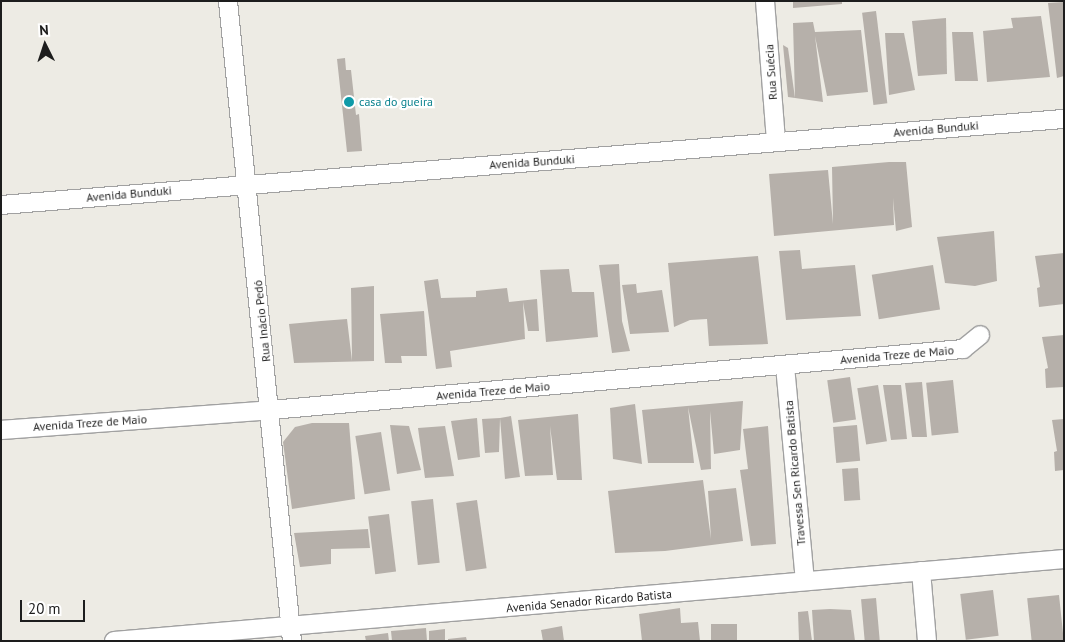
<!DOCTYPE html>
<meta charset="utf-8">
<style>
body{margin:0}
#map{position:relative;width:1065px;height:642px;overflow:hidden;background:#edebe4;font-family:"PT Sans",sans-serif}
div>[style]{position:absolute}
.building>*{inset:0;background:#b6b0aa;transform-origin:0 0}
.roads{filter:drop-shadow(1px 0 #a1a1a1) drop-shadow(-1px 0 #a1a1a1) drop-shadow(0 1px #a1a1a1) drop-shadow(0 -1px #a1a1a1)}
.street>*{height:18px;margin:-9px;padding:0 9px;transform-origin:9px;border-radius:9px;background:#fff}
.dots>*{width:14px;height:14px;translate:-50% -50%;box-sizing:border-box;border:2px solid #fff;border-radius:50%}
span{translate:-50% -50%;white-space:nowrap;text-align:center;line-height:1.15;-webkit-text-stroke:4.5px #fff;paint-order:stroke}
.street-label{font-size:12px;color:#1d1d1d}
.culture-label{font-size:12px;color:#0d838f}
.left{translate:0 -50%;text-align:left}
.frame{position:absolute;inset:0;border:2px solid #1d1d1d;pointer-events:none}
.north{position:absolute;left:20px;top:20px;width:50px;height:50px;-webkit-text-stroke:4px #fff;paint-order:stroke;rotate:356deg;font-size:14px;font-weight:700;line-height:20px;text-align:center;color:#1d1d1d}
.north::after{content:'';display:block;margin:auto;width:18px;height:22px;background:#1d1d1d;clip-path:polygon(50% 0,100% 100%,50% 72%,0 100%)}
.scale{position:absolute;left:20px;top:600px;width:65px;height:22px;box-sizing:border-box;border:2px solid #1d1d1d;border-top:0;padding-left:6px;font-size:15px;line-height:18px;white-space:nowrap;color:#1d1d1d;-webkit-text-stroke:4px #fff;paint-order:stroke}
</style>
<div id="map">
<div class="building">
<i style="clip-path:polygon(793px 1px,842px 1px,842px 4px,793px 8px)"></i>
<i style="clip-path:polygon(1064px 2px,1064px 76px,1057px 78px,1048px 3px)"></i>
<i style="left:876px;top:11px;width:93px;height:14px;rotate:83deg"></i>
<i style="clip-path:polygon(1041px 16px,1050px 77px,987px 82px,983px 31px,1013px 28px,1011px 18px)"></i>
<i style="clip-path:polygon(946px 18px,947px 74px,918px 76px,912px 21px)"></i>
<i style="clip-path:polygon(813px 22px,815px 32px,861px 30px,868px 92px,827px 96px,815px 36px,823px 102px,795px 98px,793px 23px)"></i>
<i style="clip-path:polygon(952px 32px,973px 32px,978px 81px,955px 81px)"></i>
<i style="clip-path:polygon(885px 33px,904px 33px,915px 90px,889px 95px)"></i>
<i style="clip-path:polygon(783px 45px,788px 48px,795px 98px,788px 97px)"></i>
<i style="clip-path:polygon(345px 58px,346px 70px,351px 70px,356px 115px,359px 114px,362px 151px,347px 152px,337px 59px)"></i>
<i style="clip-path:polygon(889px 162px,906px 162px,912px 227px,896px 231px,893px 198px,894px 225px,774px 236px,769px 174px,828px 170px,833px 224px,832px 167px)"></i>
<i style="clip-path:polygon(994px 231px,997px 281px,975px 286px,945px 283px,937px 237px)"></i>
<i style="clip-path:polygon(800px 250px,802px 269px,855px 265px,861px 316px,786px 320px,779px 251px)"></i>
<i style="clip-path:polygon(1064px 253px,1064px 304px,1039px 307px,1037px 288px,1040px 287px,1035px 256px)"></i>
<i style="clip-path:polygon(758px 256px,768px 344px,709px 346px,707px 319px,690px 320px,674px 327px,668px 263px)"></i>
<i style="clip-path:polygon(619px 264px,622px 321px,630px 351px,612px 353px,599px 265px)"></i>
<i style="left:933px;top:265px;width:45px;height:62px;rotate:81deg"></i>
<i style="clip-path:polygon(569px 269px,572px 292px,594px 292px,598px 337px,546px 342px,540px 270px)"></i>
<i style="clip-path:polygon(438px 279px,441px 298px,476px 297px,476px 291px,507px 288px,509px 302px,537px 299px,539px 331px,528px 331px,523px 302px,525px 339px,450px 351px,452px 367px,436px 369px,424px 281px)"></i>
<i style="clip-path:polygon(636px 284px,637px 293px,662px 290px,669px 332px,630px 334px,622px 285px)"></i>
<i style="clip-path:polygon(374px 286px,374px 361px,294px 363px,289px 324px,321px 321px,347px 319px,352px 361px,351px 288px)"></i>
<i style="clip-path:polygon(424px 311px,427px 356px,401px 356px,402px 363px,385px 363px,380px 314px)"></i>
<i style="clip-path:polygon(1064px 335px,1064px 387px,1046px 388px,1045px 369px,1048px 368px,1042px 337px)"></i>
<i style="left:850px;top:377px;width:43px;height:23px;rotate:82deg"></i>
<i style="left:953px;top:380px;width:53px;height:27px;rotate:84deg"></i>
<i style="clip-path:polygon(922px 382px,927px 437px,912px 437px,905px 383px)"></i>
<i style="left:878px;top:385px;width:57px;height:21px;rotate:81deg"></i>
<i style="clip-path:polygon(883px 385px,901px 385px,907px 439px,891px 440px)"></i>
<i style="clip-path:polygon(743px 401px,740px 450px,714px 454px,710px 411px,711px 469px,701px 470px,688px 407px,694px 463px,648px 463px,642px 410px)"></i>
<i style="clip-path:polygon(635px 404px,642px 464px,613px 459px,610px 408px)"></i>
<i style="clip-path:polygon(578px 414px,582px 480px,557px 480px,550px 426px,553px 475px,525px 476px,518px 420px)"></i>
<i style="clip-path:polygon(511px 416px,520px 477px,505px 479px,500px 418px)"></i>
<i style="clip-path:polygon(477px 418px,480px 457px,458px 460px,451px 421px)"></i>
<i style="clip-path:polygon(500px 418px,499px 452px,485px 453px,482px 419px)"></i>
<i style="clip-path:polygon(1064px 419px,1064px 470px,1055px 471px,1054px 452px,1057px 451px,1052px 420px)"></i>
<i style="clip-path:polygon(312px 423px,349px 423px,355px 499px,292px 509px,283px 442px,295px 427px)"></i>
<i style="clip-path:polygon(390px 425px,409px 426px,421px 470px,397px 474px)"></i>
<i style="left:857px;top:425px;width:36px;height:24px;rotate:85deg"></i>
<i style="clip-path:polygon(445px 426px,454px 476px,425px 478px,418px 428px)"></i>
<i style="clip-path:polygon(768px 426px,776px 544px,751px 546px,740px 470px,748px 469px,743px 429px)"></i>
<i style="left:381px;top:432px;width:59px;height:26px;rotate:81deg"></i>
<i style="left:858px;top:468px;width:32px;height:16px;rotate:86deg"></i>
<i style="clip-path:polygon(703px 480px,711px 539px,708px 491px,736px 488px,743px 541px,665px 551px,615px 553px,608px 491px)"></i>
<i style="left:433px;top:499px;width:64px;height:22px;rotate:84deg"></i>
<i style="left:477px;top:500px;width:69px;height:21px;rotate:82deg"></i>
<i style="left:389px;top:514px;width:58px;height:21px;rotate:83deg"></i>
<i style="clip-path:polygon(368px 529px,370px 548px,331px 549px,331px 564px,300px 567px,294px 533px)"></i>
<i style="left:993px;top:590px;width:46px;height:33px;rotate:83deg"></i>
<i style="left:1059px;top:595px;width:46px;height:32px;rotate:84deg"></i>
<i style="left:876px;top:598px;width:43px;height:15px;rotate:85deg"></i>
<i style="clip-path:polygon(680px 608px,681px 623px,698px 622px,700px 641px,642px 641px,639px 614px)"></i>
<i style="clip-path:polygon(830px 609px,851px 610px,855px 641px,814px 641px,812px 610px)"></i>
<i style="clip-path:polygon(808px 611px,812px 641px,799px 641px,798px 612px)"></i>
<i style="left:711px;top:624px;width:26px;height:17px"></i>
<i style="clip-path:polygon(562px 626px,564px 641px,543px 641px,541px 630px)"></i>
<i style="clip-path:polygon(426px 628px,427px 641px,392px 641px,391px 631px)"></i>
<i style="clip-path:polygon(445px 629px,445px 641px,429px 641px,429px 631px)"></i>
<i style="clip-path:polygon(388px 633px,389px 641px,366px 641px,365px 636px)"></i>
<i style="clip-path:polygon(466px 637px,467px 641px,448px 641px,448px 639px)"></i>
</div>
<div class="roads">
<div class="street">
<i style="left:228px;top:1px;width:643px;rotate:84.29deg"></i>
<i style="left:765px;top:1px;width:141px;rotate:85.5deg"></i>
<i style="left:1px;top:205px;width:1066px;rotate:-4.63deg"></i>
<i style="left:785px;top:366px;width:216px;rotate:84.7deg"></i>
<i style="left:1px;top:430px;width:271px;rotate:-4.2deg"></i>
<i style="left:271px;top:410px;width:695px;rotate:-5.04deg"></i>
<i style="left:963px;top:349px;width:22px;rotate:-39deg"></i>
<i style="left:921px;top:571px;width:70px;rotate:85.1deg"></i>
<i style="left:114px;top:641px;width:954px;rotate:-4.93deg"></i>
</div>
</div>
<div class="dots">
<i style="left:349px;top:102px;background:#0f9aa8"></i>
</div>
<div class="street-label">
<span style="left:771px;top:72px;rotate:-94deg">Rua Suécia</span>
<span style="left:936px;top:129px;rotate:-5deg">Avenida Bunduki</span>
<span style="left:532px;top:162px;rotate:-4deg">Avenida Bunduki</span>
<span style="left:129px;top:194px;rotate:-5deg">Avenida Bunduki</span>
<span style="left:262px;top:321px;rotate:-96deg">Rua Inácio Pedó</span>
<span style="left:897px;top:355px;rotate:-5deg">Avenida Treze de Maio</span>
<span style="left:493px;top:391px;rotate:-5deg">Avenida Treze de Maio</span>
<span style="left:90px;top:423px;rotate:-4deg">Avenida Treze de Maio</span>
<span style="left:795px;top:473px;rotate:-95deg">Travessa Sen Ricardo Batista</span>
<span style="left:589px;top:601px;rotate:-5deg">Avenida Senador Ricardo Batista</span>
</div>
<div class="culture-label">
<span class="left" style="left:359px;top:102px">casa do gueira</span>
</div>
<div class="frame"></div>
<div class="north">N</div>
<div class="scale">20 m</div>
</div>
